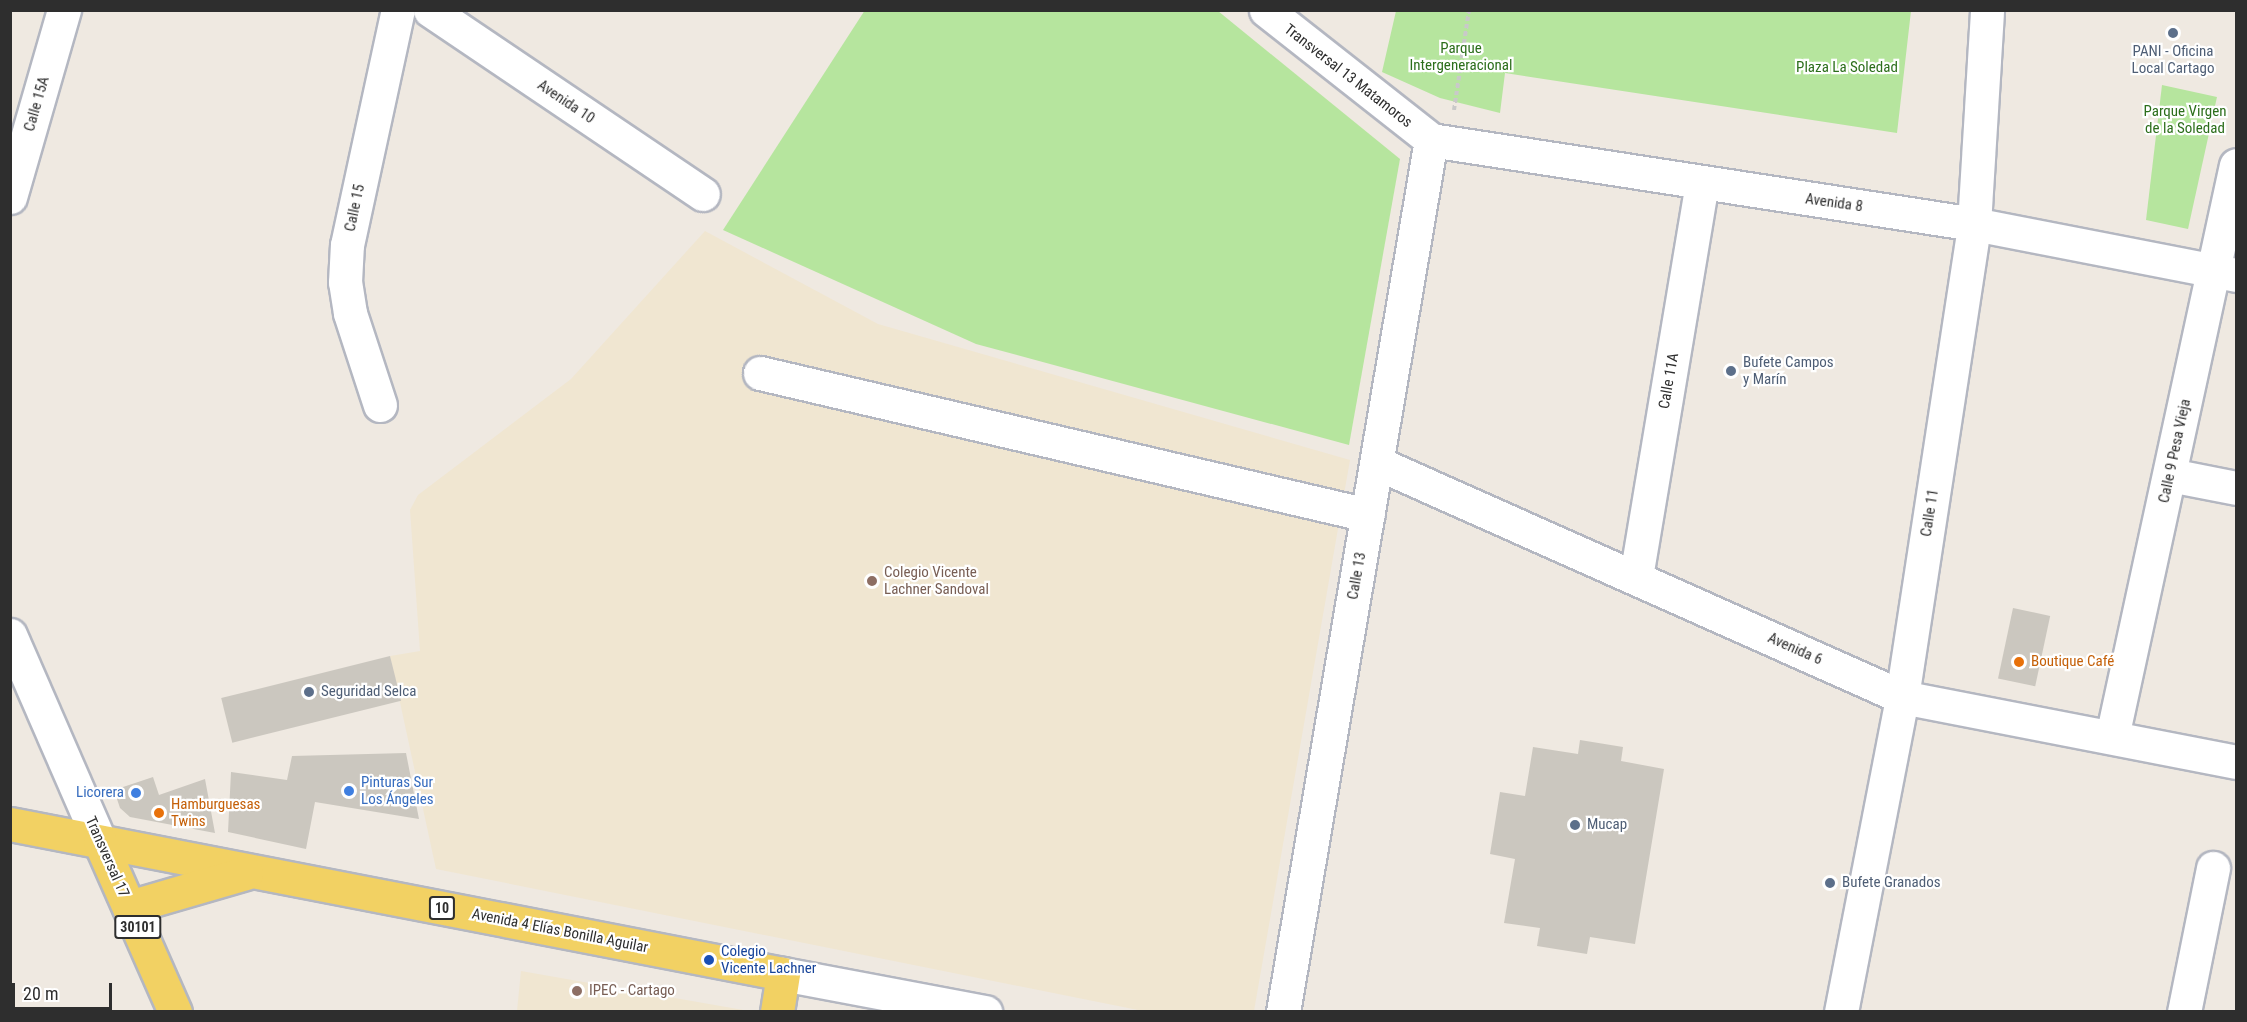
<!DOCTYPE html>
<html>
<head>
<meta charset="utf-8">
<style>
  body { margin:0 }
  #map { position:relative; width:2247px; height:1022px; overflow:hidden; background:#efe9e1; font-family:"Roboto Condensed",sans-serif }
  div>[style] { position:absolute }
  .education>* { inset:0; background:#f0e6d1 }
  .green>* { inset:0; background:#b6e59e }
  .building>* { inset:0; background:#cbc7bf; transform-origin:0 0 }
  .path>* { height:4px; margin-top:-2px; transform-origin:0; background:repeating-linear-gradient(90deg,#c9c9c9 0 4.5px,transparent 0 7.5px) }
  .roads { filter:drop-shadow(2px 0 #b4b7c1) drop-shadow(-2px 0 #b4b7c1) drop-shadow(0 2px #b4b7c1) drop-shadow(0 -2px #b4b7c1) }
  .minor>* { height:33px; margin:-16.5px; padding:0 16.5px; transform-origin:16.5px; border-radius:16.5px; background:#fff }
  .major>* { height:33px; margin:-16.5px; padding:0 16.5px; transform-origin:16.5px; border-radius:16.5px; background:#f2d163 }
  .dots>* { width:16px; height:16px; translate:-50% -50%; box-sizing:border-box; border:3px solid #fff; border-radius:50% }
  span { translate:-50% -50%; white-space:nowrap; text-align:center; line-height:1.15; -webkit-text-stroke:4.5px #fff; paint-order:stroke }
  .shield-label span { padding:2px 4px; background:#fff; border:2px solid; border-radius:4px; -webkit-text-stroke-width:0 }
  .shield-label { font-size:14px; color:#2e2e2e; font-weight:700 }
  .park-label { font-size:15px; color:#2c6e1b }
  .service-label { font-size:15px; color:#4e5e75 }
  .left { translate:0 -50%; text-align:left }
  .street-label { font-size:15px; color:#2e2e2e }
  .education-label { font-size:15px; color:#785e54 }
  .food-label { font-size:15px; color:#c56008 }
  .shop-label { font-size:15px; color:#366cbe }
  .right { translate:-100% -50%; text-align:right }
  .transit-label { font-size:15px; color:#164399 }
  .frame { position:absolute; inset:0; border:12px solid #2e2e2e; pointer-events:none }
  .scale { position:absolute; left:12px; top:983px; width:100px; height:27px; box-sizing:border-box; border:3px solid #2e2e2e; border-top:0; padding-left:8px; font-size:18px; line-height:21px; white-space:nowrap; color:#2e2e2e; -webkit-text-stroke:4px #fff; paint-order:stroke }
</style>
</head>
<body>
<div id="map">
  <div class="education">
    <i style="clip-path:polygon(705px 231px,878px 324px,1350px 460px,1254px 1011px,1143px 1011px,436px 869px,390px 656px,420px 651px,410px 510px,418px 495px,571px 379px)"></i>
    <i style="clip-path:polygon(521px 971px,749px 1011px,517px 1011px)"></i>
  </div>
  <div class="green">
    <i style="clip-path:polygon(865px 10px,1218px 11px,1400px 159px,1349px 445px,976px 344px,723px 230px)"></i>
    <i style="clip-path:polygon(1396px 11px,1911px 11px,1897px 133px,1505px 73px,1500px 113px,1440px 98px,1382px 72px)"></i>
    <i style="clip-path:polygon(2162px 85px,2217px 97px,2188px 229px,2146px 220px)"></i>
  </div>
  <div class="building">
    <i style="left:2013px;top:608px;width:38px;height:72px;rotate:12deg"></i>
    <i style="left:390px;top:656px;width:46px;height:174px;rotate:76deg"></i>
    <i style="clip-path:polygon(1580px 740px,1623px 747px,1621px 761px,1664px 769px,1635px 944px,1590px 937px,1587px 954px,1537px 946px,1540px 928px,1504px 923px,1515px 859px,1490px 854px,1500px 792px,1525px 796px,1533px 747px,1578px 754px)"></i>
    <i style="clip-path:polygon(406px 753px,419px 819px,315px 802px,306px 849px,228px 832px,231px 772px,287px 780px,292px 756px)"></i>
    <i style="clip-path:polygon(153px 777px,159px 795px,205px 779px,215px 833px,130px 817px,120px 808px,114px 790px)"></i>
  </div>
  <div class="path">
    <i style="left:1454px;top:110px;width:101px;rotate:-81.5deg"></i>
  </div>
  <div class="roads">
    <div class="minor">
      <i style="left:430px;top:10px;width:329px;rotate:34deg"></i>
      <i style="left:1266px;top:10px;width:210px;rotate:38.2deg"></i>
      <i style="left:1431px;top:140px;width:549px;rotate:8.79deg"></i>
      <i style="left:1974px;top:224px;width:267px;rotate:11deg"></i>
      <i style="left:10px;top:197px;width:195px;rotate:-73.9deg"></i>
      <i style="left:760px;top:373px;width:624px;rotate:13.15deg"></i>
      <i style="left:380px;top:405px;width:97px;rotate:-108.1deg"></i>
      <i style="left:350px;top:313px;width:31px;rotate:-99deg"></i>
      <i style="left:345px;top:282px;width:37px;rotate:-87deg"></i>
      <i style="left:347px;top:245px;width:240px;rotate:-77.8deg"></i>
      <i style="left:1377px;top:463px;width:575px;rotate:24.02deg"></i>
      <i style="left:1902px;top:697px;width:340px;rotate:11deg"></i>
      <i style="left:2170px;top:475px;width:67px;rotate:11.1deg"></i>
      <i style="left:1636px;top:577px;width:399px;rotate:-80.5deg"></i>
      <i style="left:10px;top:635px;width:226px;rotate:66.5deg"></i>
      <i style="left:2112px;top:737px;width:585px;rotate:-77.77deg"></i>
      <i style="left:783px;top:974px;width:206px;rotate:10.7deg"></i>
      <i style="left:1283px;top:1012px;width:884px;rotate:-80.37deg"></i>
      <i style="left:1841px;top:1012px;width:321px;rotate:-79deg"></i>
      <i style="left:1902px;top:697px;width:478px;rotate:-81.3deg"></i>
      <i style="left:1974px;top:224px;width:214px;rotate:-86.5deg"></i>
      <i style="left:2184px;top:1012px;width:147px;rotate:-78.6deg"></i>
    </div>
    <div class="major">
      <i style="left:10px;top:824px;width:787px;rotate:10.98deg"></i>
      <i style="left:783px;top:974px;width:38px;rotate:99deg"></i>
      <i style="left:100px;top:842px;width:186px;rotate:66.2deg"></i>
      <i style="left:129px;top:907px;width:122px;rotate:-16.2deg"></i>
    </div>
  </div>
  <div class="dots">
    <i style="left:2173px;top:33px;background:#5c6f8a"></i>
    <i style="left:1731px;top:371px;background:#5c6f8a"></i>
    <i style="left:872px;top:581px;background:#8d6e63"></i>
    <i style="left:2019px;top:662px;background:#e8710a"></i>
    <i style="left:309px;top:692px;background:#5c6f8a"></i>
    <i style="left:349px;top:791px;background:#3f7fe0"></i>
    <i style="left:136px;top:793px;background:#3f7fe0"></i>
    <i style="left:159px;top:813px;background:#e8710a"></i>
    <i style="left:1575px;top:825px;background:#5c6f8a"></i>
    <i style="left:1830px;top:883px;background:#5c6f8a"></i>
    <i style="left:709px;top:960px;background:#1a4fb4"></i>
    <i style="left:577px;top:991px;background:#8d6e63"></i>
  </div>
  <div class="shield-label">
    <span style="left:442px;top:908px">10</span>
    <span style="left:138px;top:927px">30101</span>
  </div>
  <div class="park-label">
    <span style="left:1461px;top:57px">Parque<br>Intergeneracional</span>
    <span style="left:1847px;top:68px">Plaza La Soledad</span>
    <span style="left:2185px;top:120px">Parque Virgen<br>de la Soledad</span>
  </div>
  <div class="service-label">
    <span style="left:2173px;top:60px">PANI - Oficina<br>Local Cartago</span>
    <span class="left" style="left:1743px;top:371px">Bufete Campos<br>y Marín</span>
    <span class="left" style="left:321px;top:692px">Seguridad Selca</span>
    <span class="left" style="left:1587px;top:825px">Mucap</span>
    <span class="left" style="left:1842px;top:883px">Bufete Granados</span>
  </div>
  <div class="street-label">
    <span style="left:1348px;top:76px;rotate:38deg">Transversal 13 Matamoros</span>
    <span style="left:566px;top:102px;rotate:34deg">Avenida 10</span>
    <span style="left:37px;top:104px;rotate:-74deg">Calle 15A</span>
    <span style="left:1834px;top:203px;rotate:8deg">Avenida 8</span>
    <span style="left:355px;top:208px;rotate:-78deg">Calle 15</span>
    <span style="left:1669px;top:381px;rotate:-80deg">Calle 11A</span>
    <span style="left:2175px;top:451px;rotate:-78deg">Calle 9 Pesa Vieja</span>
    <span style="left:1930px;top:513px;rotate:-81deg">Calle 11</span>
    <span style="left:1357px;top:576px;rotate:-80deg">Calle 13</span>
    <span style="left:1795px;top:649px;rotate:24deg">Avenida 6</span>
    <span style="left:107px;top:857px;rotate:66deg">Transversal 17</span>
    <span style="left:560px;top:931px;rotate:11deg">Avenida 4 Elías Bonilla Aguilar</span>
  </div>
  <div class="education-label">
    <span class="left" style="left:884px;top:581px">Colegio Vicente<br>Lachner Sandoval</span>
    <span class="left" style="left:589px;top:991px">IPEC - Cartago</span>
  </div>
  <div class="food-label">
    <span class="left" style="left:2031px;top:662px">Boutique Café</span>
    <span class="left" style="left:171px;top:813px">Hamburguesas<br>Twins</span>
  </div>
  <div class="shop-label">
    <span class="left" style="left:361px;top:791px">Pinturas Sur<br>Los Ángeles</span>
    <span class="right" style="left:124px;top:793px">Licorera</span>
  </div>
  <div class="transit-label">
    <span class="left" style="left:721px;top:960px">Colegio<br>Vicente Lachner</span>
  </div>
  <div class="frame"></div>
  <div class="scale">20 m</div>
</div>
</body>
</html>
